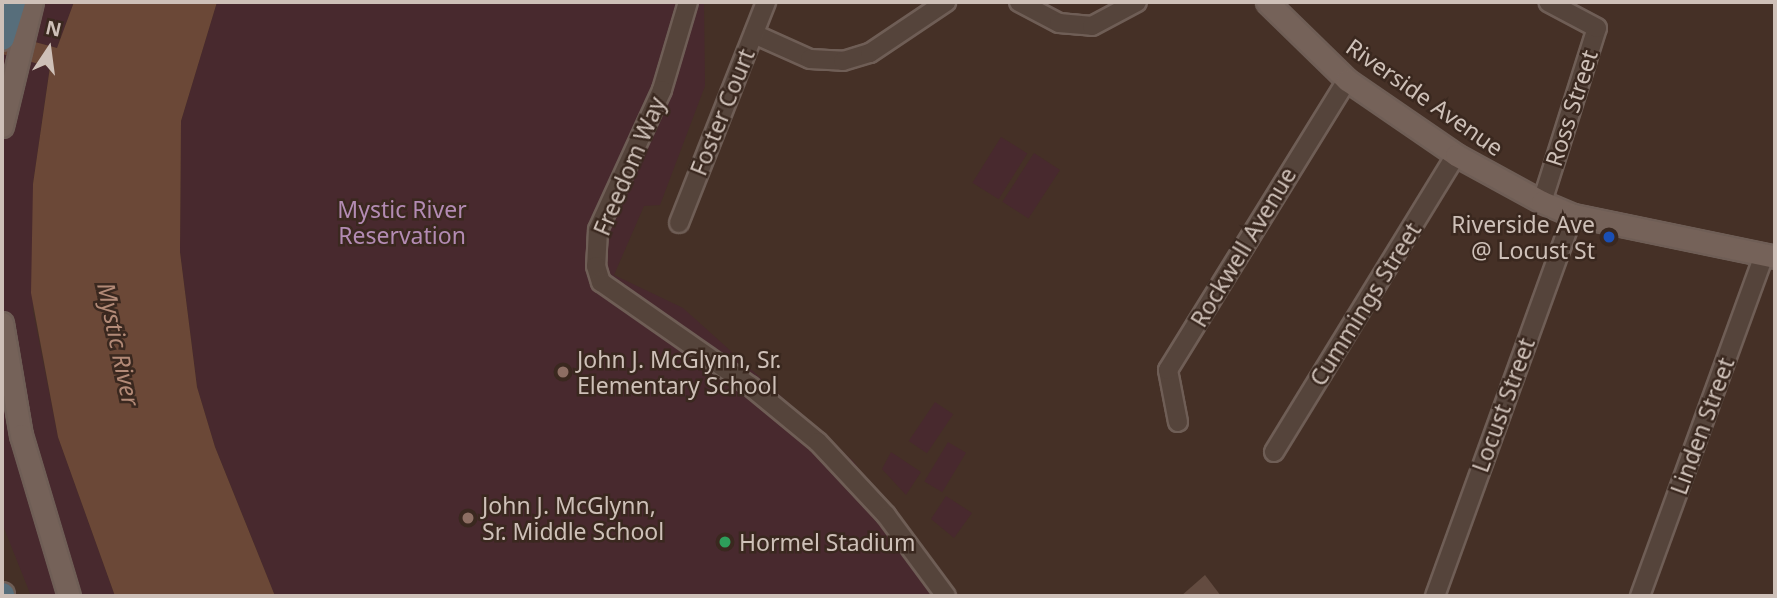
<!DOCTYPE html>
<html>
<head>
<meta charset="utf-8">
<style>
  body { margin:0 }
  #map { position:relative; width:1777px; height:598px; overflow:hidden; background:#453026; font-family:"Noto Sans",sans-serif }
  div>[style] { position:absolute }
  .green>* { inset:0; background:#48292e; transform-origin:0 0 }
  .water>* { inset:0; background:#6b4837 }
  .building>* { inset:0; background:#634b40 }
  .roads { filter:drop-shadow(2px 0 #6f5e56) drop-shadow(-2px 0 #6f5e56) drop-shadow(0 2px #6f5e56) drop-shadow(0 -2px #6f5e56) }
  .minor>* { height:18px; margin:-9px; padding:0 9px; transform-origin:9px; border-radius:9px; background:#55443b }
  .major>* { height:21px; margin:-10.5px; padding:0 10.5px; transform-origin:10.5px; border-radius:10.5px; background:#756259 }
  .highway>* { height:24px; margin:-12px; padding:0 12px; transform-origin:12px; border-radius:12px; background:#576e7b }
  .dots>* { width:19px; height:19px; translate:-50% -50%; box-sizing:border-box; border:4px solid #3a281f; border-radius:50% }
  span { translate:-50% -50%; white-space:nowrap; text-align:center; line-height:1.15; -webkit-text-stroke:5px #3a281f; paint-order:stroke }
  .street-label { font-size:23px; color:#cec0b8 }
  .park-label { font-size:23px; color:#b38bb3 }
  .poi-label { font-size:23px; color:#cec0b8 }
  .right { translate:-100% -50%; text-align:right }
  .left { translate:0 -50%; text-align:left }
  .water-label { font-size:24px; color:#b38a77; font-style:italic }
  .frame { position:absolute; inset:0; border:4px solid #cec0b8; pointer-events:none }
  .north { position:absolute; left:14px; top:14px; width:70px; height:70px; -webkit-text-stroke:5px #3a281f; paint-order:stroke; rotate:13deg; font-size:19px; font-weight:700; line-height:28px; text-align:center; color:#cec0b8 }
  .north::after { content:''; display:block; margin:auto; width:24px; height:32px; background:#cec0b8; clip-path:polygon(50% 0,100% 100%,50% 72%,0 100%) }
</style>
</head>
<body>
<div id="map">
  <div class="green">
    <i style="clip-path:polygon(2px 2px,74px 2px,57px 48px,2px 33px)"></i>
    <i style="clip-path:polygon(217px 2px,704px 2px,705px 86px,660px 205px,644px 206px,614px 275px,683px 308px,853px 461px,959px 596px,275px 596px,215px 447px,197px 387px,180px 252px,181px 121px)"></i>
    <i style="clip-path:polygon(2px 54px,50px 66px,33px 184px,33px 310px,58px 437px,115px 596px,31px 596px,2px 523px)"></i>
    <i style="left:1001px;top:137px;width:31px;height:54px;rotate:32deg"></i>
    <i style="left:1034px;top:153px;width:31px;height:58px;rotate:33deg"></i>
    <i style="left:935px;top:402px;width:22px;height:47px;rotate:34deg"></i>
    <i style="left:948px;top:442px;width:21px;height:46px;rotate:31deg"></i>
    <i style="clip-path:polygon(891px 452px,921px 472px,906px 495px,882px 469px)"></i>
    <i style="clip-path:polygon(946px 496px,972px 513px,954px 538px,931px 519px)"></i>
  </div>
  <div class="water">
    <i style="clip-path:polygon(74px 2px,217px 2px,181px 121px,180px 252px,197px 387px,215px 447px,275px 596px,115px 596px,58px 437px,31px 293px,33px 184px,50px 67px,2px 54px,2px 33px,57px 48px)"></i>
  </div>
  <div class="building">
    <i style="clip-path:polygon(1205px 575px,1221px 596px,1181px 596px)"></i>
  </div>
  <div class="roads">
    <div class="minor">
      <i style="left:688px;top:2px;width:92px;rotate:106.5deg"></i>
      <i style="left:662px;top:90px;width:154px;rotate:114.6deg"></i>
      <i style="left:598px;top:230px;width:36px;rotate:93deg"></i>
      <i style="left:596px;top:266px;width:17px;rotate:73deg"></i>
      <i style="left:601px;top:282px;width:182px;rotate:34.9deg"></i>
      <i style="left:750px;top:386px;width:88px;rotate:39.5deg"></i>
      <i style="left:818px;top:442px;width:100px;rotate:47deg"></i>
      <i style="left:886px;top:515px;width:101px;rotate:53.5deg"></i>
      <i style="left:1019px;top:2px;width:45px;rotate:27.7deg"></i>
      <i style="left:1059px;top:23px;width:33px;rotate:5deg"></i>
      <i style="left:1092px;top:26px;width:51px;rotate:-28.1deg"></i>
      <i style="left:754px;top:34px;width:61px;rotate:24.1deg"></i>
      <i style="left:810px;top:59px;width:33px;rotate:3deg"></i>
      <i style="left:843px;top:61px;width:28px;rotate:-17deg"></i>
      <i style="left:870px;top:53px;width:92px;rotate:-33.9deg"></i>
      <i style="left:1542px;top:202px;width:182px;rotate:-72.5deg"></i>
      <i style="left:1597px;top:28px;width:55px;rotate:-152deg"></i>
      <i style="left:679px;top:223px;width:238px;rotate:-68.5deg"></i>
      <i style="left:1178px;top:422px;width:53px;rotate:-100.9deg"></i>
      <i style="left:1168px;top:370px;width:341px;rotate:-58.3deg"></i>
      <i style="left:1274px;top:452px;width:348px;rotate:-58.5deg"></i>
      <i style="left:1435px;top:596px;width:405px;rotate:-70.1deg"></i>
      <i style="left:1640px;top:596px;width:363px;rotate:-70deg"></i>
    </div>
    <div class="major">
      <i style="left:1267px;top:2px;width:112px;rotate:44.3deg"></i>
      <i style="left:1347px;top:80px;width:132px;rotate:34.5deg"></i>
      <i style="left:1456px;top:155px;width:98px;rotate:28.7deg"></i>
      <i style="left:1542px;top:202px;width:34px;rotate:23deg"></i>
      <i style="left:1573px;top:215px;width:206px;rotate:11.7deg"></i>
      <i style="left:2px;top:126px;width:128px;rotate:-76.4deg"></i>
      <i style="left:2px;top:323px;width:114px;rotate:80.4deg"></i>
      <i style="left:21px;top:435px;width:168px;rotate:73.4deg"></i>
    </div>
    <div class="highway">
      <i style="left:2px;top:38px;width:38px;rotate:-73deg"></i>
      <i style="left:2px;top:595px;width:1px;rotate:90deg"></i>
    </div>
  </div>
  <div class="dots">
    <i style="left:1609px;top:237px;background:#1a4fb4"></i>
    <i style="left:563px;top:372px;background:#8d6e63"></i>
    <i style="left:468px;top:518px;background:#8d6e63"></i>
    <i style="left:725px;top:542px;background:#2e9e5b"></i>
  </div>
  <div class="street-label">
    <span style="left:1425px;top:97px;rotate:35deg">Riverside Avenue</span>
    <span style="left:1571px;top:108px;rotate:-72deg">Ross Street</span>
    <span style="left:722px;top:112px;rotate:-68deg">Foster Court</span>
    <span style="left:629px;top:166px;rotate:-67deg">Freedom Way</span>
    <span style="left:1243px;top:247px;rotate:-59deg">Rockwell Avenue</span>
    <span style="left:1365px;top:304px;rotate:-58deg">Cummings Street</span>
    <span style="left:1503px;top:405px;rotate:-70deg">Locust Street</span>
    <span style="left:1702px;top:426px;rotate:-70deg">Linden Street</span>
  </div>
  <div class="park-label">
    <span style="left:402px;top:222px">Mystic River<br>Reservation</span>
  </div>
  <div class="poi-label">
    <span class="right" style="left:1595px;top:237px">Riverside Ave<br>@ Locust St</span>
    <span class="left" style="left:577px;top:372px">John J. McGlynn, Sr.<br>Elementary School</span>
    <span class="left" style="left:482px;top:518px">John J. McGlynn,<br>Sr. Middle School</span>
    <span class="left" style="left:739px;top:542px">Hormel Stadium</span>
  </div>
  <div class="water-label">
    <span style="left:119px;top:344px;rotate:78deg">Mystic River</span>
  </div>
  <div class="frame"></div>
  <div class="north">N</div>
</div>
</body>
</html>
